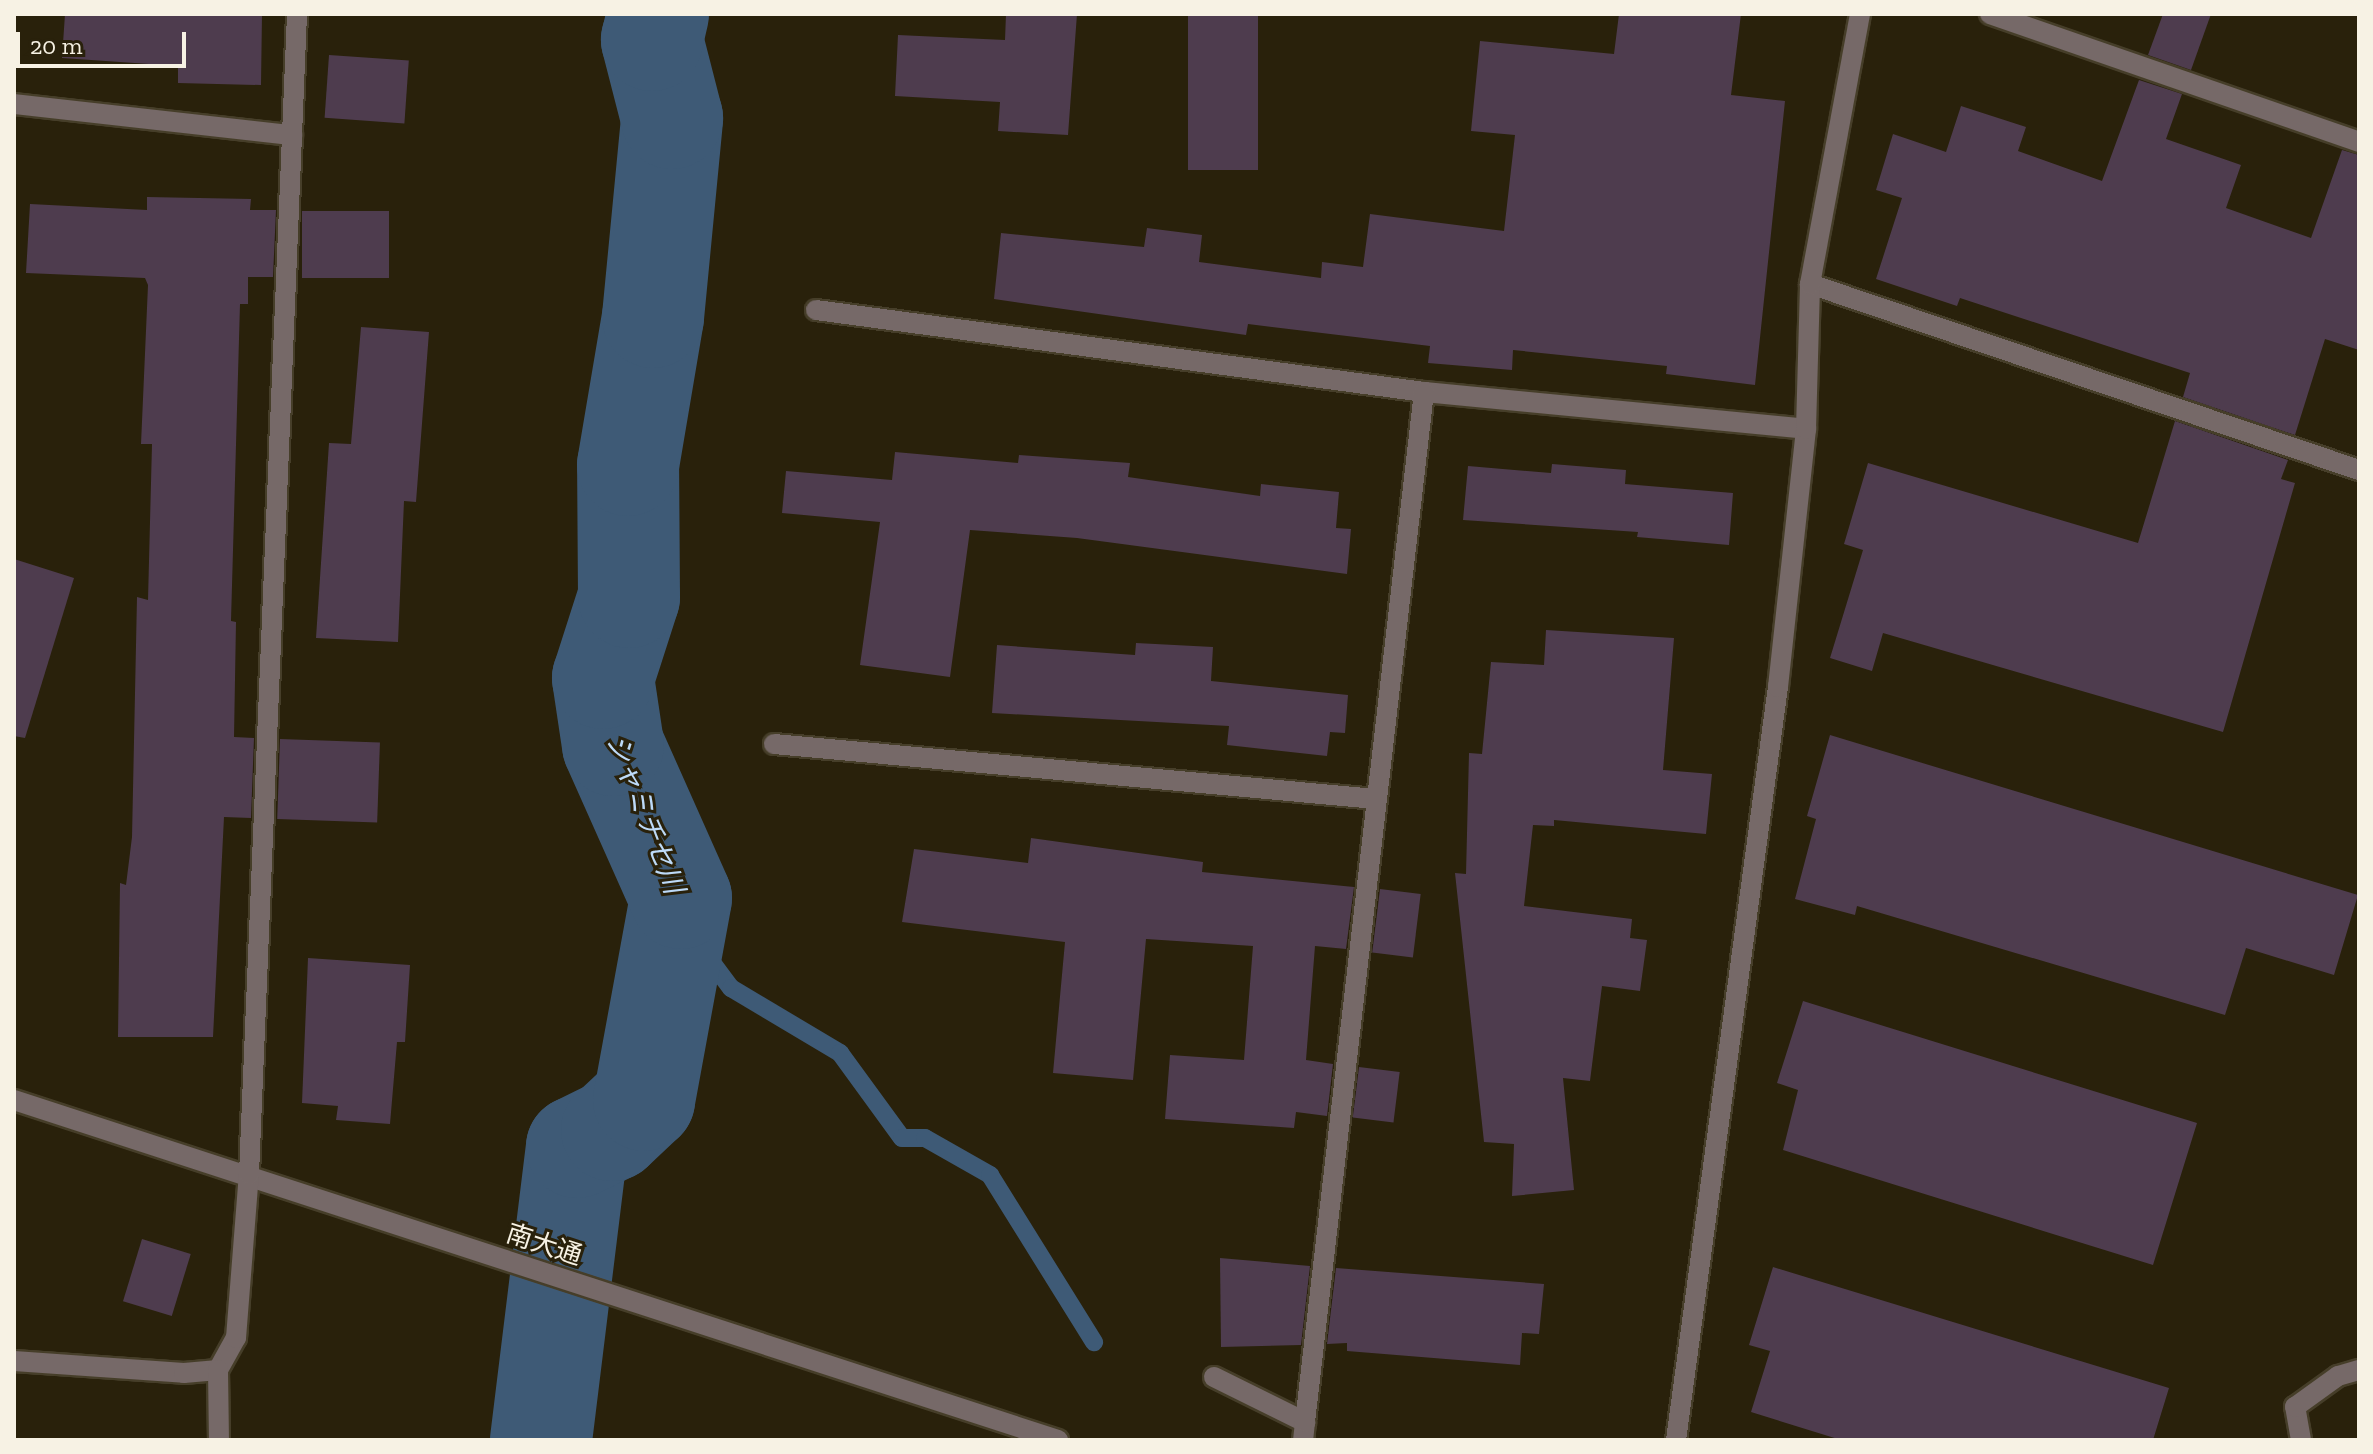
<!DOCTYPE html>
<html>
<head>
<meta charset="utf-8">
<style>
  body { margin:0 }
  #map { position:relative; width:2373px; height:1454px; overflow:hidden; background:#29210b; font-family:"Zilla Slab","Noto Sans JP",serif }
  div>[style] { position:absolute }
  .stream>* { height:18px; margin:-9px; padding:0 9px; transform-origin:9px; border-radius:9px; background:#3e5a76 }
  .river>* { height:102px; margin:-51px; padding:0 51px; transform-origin:51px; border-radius:51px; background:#3e5a76 }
  .building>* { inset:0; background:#4e3c4e; transform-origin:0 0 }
  .roads { filter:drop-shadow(2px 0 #463e29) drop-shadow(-2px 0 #463e29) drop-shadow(0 2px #463e29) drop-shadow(0 -2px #463e29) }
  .minor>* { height:20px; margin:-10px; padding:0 10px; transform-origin:10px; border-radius:10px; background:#766968 }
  span { translate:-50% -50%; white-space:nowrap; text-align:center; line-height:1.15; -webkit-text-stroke:6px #29210b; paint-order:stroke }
  .street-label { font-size:26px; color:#f7f2e4 }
  .water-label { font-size:28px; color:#bddaf8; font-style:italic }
  .frame { position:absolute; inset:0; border:16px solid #f7f2e4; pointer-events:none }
  .scale { position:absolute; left:16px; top:32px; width:170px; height:36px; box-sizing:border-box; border:4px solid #f7f2e4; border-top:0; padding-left:10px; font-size:24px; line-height:28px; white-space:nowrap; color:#f7f2e4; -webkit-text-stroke:6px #29210b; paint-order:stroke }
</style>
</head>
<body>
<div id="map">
  <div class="stream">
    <i style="left:678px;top:917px;width:89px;rotate:53.3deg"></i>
    <i style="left:731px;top:988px;width:127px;rotate:30.8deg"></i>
    <i style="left:840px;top:1053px;width:105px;rotate:53.9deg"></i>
    <i style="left:902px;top:1138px;width:23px"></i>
    <i style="left:925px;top:1138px;width:75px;rotate:29.6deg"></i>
    <i style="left:990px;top:1175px;width:197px;rotate:58.1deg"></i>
  </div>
  <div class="river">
    <i style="left:541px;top:1440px;width:295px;rotate:-83deg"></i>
    <i style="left:577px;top:1147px;width:39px;rotate:-26deg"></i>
    <i style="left:612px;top:1130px;width:44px;rotate:-43.2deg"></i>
    <i style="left:644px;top:1100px;width:205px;rotate:-79.6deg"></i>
    <i style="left:681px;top:898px;width:167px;rotate:-114deg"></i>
    <i style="left:613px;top:745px;width:68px;rotate:-98.5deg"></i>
    <i style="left:603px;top:678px;width:85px;rotate:-72.2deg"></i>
    <i style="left:629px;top:597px;width:132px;rotate:-90.4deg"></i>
    <i style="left:628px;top:465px;width:150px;rotate:-80.4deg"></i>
    <i style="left:653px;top:317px;width:200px;rotate:-84.5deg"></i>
    <i style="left:672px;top:118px;width:81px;rotate:-104.4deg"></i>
    <i style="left:652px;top:40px;width:27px;rotate:-77deg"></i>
  </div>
  <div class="building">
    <i style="clip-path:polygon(65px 14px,262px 14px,261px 85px,178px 83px,178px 66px,62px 58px)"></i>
    <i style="clip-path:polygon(1006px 14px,1077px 14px,1068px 135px,998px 131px,1000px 102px,895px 96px,898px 35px,1005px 40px)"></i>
    <i style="left:1188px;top:14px;width:70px;height:156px"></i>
    <i style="clip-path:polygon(1619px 14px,1741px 14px,1731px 95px,1785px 101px,1755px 385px,1666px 374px,1667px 366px,1513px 350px,1512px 370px,1428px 363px,1430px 346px,1248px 324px,1246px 335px,994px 299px,1001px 233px,1144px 247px,1147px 228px,1202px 235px,1199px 262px,1321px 278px,1322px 262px,1363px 267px,1370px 214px,1504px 231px,1515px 135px,1471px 131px,1480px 41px,1614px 54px)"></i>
    <i style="clip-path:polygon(2163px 14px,2211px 14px,2191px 70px,2148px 55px)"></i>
    <i style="left:329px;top:55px;width:80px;height:63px;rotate:4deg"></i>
    <i style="clip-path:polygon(2139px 80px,2182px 94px,2166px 139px,2241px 165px,2226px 208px,2311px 238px,2342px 150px,2359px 155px,2359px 350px,2325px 339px,2295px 435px,2183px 397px,2190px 373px,1960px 298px,1957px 306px,1876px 279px,1902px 198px,1876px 190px,1893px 134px,1946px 152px,1961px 106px,2026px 127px,2018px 151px,2102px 181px)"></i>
    <i style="clip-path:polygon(147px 197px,251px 199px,250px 210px,276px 210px,273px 277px,248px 277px,248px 304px,240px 304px,231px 621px,236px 622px,234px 737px,254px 738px,251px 818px,224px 817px,213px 1037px,118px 1037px,120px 883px,126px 885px,132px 837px,137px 597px,148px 600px,152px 444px,141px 444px,148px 285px,145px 278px,26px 273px,30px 204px,147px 210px)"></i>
    <i style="left:302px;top:211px;width:87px;height:67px"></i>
    <i style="clip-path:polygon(361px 327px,429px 332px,416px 502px,404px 501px,398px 642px,316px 638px,329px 443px,351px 444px)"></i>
    <i style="clip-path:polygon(2175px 421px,2288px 460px,2281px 479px,2295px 483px,2223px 732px,1883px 633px,1872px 671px,1830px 658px,1863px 550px,1844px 544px,1868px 463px,2138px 543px)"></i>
    <i style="clip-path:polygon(895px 452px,1018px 463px,1019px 455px,1130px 463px,1128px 477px,1260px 496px,1261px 484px,1339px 492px,1336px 528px,1351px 529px,1347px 574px,1077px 538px,970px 530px,950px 677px,860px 665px,880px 522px,782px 513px,786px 471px,892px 480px)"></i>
    <i style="clip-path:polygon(1552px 464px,1626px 470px,1625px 484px,1733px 493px,1729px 545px,1637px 537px,1638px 532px,1463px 520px,1468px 466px,1551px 473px)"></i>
    <i style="clip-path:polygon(14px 559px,74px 578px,25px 738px,14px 736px)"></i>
    <i style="clip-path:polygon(1546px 630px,1674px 638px,1663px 770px,1712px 774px,1706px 834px,1554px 820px,1554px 826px,1533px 825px,1524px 906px,1632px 919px,1630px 938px,1647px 940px,1640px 991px,1602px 986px,1590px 1081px,1563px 1078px,1574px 1190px,1512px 1196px,1514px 1144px,1484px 1142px,1455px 873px,1466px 874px,1469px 753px,1482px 754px,1491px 662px,1544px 665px)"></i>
    <i style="clip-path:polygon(1136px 643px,1213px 647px,1211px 681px,1348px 695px,1345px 733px,1330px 732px,1327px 756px,1227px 745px,1229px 726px,992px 713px,997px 645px,1135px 655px)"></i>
    <i style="clip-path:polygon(1830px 735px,2358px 895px,2334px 975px,2246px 948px,2225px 1015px,1857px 906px,1855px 915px,1795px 899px,1816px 819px,1807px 816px)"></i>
    <i style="left:280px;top:739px;width:100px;height:80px;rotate:2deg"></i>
    <i style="clip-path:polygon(1031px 838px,1203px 862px,1202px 872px,1354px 887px,1346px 949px,1315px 946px,1306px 1060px,1333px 1064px,1327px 1116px,1296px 1112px,1294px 1128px,1165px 1119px,1170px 1055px,1244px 1060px,1253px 946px,1146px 939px,1133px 1080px,1053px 1073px,1065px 942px,902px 922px,914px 849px,1028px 863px)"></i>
    <i style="left:1380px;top:889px;width:41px;height:64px;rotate:7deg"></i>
    <i style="clip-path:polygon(308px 958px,410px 965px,405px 1042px,397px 1042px,390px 1124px,336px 1120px,338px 1106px,302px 1103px)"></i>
    <i style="clip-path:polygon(1803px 1001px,2197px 1123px,2153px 1265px,1783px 1150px,1798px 1090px,1777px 1083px)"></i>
    <i style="left:1359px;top:1067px;width:41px;height:51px;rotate:7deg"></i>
    <i style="left:142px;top:1239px;width:51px;height:65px;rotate:17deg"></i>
    <i style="clip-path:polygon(1220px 1258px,1310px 1266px,1301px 1345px,1221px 1347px)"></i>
    <i style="clip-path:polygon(1773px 1267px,2169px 1388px,2153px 1440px,1841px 1440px,1751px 1412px,1770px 1351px,1749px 1345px)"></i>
    <i style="clip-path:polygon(1336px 1268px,1544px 1284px,1539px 1334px,1522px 1333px,1520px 1365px,1347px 1351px,1347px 1343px,1327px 1344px)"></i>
  </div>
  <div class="roads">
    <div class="minor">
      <i style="left:1990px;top:14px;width:391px;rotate:19.1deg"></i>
      <i style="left:14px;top:104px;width:280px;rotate:6.4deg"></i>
      <i style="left:1810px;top:284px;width:580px;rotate:18.72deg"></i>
      <i style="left:816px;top:310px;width:614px;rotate:7.68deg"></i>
      <i style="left:1424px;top:392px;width:384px;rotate:5.5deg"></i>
      <i style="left:774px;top:744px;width:605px;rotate:5.22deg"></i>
      <i style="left:14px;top:1100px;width:1098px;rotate:18.04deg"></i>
      <i style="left:14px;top:1361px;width:170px;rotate:4deg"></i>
      <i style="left:184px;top:1373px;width:34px;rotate:-5deg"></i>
      <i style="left:218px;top:1370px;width:37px;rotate:-61deg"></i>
      <i style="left:236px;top:1338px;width:165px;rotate:-85.5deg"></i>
      <i style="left:249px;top:1174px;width:1161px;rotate:-87.63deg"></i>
      <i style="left:218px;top:1370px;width:70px;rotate:89.2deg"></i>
      <i style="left:1214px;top:1377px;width:102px;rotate:26.3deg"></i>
      <i style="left:1305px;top:1422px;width:18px;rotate:96deg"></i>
      <i style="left:1305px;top:1422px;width:1037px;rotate:-83.41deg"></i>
      <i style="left:1676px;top:1440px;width:760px;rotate:-82.29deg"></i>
      <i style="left:1778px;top:687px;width:260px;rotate:-83.8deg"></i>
      <i style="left:1806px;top:429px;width:145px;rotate:-88.4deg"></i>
      <i style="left:1810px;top:284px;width:275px;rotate:-79.5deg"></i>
      <i style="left:2301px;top:1440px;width:34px;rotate:-100deg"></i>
      <i style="left:2295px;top:1407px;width:53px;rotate:-35.8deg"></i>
      <i style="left:2338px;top:1376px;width:22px;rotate:-16deg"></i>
    </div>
  </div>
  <div class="street-label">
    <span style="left:544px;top:1245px;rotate:18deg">南大通</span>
  </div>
  <div class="water-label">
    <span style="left:645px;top:814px;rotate:69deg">シャミチセ川</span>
  </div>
  <div class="frame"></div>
  <div class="scale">20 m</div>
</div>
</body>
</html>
